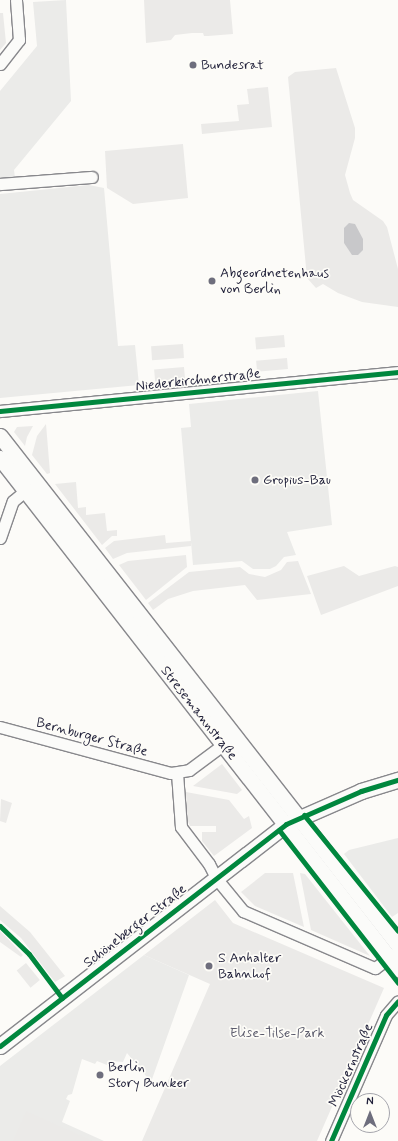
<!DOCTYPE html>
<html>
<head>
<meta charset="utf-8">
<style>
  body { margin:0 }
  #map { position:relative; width:398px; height:1141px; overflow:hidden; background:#fcfbf8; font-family:Mynerve,sans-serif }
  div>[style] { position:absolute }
  .built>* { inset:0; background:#ebebe9 }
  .green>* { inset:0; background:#ebeae8; transform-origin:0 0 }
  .water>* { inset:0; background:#c8c8ca }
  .roads { filter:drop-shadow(1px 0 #88888c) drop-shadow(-1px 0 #88888c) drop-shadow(0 1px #88888c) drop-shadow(0 -1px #88888c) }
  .street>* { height:11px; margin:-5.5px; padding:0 5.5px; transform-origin:5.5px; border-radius:5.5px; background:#fbfbf9 }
  .secondary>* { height:15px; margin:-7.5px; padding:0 7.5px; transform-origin:7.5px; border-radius:7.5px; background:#fbfbf9 }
  .cycleway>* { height:5px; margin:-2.5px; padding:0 2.5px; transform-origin:2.5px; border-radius:2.5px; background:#00873e }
  .dots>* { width:11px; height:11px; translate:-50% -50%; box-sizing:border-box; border:2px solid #fdfcf7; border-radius:50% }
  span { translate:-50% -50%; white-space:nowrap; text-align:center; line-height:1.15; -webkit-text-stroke:3.5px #fdfcf7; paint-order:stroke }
  .poi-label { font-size:14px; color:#22223b }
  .left { translate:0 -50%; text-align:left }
  .street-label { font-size:14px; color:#22223b }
  .park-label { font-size:14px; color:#5a5a6b }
  .north { position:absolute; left:350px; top:1093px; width:40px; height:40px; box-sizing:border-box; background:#fdfcf7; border:1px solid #a5a5ac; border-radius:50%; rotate:0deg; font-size:11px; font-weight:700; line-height:16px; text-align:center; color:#22223b }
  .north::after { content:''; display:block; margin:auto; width:14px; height:18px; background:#6e6e7d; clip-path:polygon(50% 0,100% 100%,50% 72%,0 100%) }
</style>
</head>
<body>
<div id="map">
  <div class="built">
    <i style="clip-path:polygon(66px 0,71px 101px,14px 170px,15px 178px,0 180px,0 91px,37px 46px,33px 2px)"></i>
    <i style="clip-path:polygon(89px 185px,104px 188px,118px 346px,135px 345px,139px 385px,0 398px,0 194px)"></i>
    <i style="clip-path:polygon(318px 391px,332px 525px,287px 532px,296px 555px,284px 557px,276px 566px,270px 569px,253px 569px,242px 561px,193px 565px,181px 428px,191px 427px,189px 404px)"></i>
    <i style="clip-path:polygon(398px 838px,398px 913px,392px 917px,344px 854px,349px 850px)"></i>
    <i style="clip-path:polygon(144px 955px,189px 975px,151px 1082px,127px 1053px,123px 1062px,108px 1061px,107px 1065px,97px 1061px,95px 1064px,82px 1059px,72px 1094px,68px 1095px,66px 1099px,70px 1101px,62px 1122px,104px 1141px,0 1141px,0 1066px)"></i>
  </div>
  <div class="green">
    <i style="clip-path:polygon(144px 0,230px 0,233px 34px,208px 36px,204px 36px,203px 33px,192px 33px,175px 35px,171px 40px,146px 43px)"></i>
    <i style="clip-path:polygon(0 13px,3px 13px,6px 43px,0 50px)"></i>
    <i style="clip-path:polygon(336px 68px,355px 128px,355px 138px,345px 175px,350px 193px,353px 200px,383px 221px,387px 227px,398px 269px,398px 307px,362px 302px,338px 293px,323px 284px,316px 288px,307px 278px,288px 77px,295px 72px)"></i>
    <i style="clip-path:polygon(268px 87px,272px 127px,202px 134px,201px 124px,239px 121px,237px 105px,249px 104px,247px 89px)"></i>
    <i style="clip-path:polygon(183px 144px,188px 198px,133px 204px,107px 188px,105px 151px)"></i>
    <i style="left:284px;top:335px;width:12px;height:29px;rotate:85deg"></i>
    <i style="left:183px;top:344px;width:14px;height:32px;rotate:86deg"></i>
    <i style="left:287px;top:358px;width:11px;height:31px;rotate:85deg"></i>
    <i style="left:184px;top:367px;width:12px;height:30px;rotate:85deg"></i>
    <i style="clip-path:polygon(46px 424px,50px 473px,47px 474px,32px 455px,37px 436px)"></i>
    <i style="clip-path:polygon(33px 426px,27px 437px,25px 446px,14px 432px,17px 427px)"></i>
    <i style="clip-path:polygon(76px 482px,78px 508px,86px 507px,86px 515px,105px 513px,107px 531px,117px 530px,117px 536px,112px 536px,102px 545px,55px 484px)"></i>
    <i style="clip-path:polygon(165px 535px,166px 543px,191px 541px,191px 546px,127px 553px,113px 559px,105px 548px,114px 541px)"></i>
    <i style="clip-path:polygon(186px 555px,187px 567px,146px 600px,119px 565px,128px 561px)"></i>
    <i style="clip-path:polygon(298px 561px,311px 594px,257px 600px,245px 585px,193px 591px,168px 599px,153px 610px,148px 603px,189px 572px,240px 567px,249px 574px,265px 577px,281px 570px,287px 562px)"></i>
    <i style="clip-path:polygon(344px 566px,359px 576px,395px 566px,398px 567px,398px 586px,321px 615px,307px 576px)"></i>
    <i style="clip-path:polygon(222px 764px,242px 790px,237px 794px,193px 786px)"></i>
    <i style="clip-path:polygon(186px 792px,229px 800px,244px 819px,249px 816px,252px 828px,214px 856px,202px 841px,202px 832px,216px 832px,216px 826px,190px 826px,187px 819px)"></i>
    <i style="clip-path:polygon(1px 799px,12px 803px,6px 823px,0 821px)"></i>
    <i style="clip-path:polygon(265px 873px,293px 873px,304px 927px,255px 906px,241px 892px)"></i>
    <i style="clip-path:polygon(300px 873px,305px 874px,370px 956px,311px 930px)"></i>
    <i style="clip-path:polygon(215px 900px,233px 923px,384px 988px,317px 1141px,142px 1141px,210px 984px,144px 955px)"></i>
    <i style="clip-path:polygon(0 906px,30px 932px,65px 976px,55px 982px,21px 938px,0 920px)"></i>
    <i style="clip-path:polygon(0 931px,11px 942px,23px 955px,21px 957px,0 942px)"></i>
    <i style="left:26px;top:963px;width:22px;height:12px;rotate:51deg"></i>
    <i style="clip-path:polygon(26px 1111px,93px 1141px,13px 1141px)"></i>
  </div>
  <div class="water">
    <i style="clip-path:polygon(349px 223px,355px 224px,363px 239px,363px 250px,358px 255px,352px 255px,344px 243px,344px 228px)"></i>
  </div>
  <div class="roads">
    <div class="street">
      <i style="left:0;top:64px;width:31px;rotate:-52deg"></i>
      <i style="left:19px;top:40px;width:40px;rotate:-94.3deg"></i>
      <i style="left:0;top:184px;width:92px;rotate:-4.4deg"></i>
      <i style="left:0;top:411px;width:400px;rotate:-5.6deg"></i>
      <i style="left:0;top:538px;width:39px;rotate:-71deg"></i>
      <i style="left:13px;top:501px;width:23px;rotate:-40deg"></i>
      <i style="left:0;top:727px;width:177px;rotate:15.1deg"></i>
      <i style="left:171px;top:773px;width:18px;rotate:-9deg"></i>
      <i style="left:189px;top:770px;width:49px;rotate:-36.6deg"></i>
      <i style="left:177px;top:773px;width:54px;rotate:85.8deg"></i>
      <i style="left:181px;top:827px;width:46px;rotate:52.9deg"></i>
      <i style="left:209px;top:864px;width:16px;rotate:63deg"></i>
      <i style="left:216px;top:878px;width:43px;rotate:50.7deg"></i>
      <i style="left:243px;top:911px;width:144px;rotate:23.4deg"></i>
      <i style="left:375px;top:968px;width:29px;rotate:-36deg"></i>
      <i style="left:331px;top:1141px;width:137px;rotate:-66.4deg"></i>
      <i style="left:386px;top:1015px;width:18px;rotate:-49deg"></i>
    </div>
    <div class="secondary">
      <i style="left:0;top:436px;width:646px;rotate:51.98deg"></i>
      <i style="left:0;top:458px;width:648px;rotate:52.09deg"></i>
      <i style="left:0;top:1046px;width:362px;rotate:-37.8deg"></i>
      <i style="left:286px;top:824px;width:82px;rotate:-23.7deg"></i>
      <i style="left:361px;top:791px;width:39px;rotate:-17deg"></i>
    </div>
  </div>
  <div class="cycleway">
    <i style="left:0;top:411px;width:400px;rotate:-5.6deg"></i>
    <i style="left:304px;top:815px;width:149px;rotate:51deg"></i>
    <i style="left:279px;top:830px;width:194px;rotate:52.1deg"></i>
    <i style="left:0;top:926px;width:40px;rotate:44deg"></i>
    <i style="left:29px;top:954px;width:55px;rotate:53.1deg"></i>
    <i style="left:0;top:1046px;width:362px;rotate:-37.8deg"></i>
    <i style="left:286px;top:824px;width:82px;rotate:-23.7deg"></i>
    <i style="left:361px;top:791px;width:39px;rotate:-17deg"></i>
    <i style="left:331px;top:1141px;width:137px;rotate:-66.4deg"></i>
    <i style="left:386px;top:1015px;width:18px;rotate:-49deg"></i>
  </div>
  <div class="dots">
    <i style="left:193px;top:65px;background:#6e6e7d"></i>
    <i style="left:212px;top:281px;background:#6e6e7d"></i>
    <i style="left:255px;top:480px;background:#6e6e7d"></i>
    <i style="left:209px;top:966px;background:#6e6e7d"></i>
    <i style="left:100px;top:1075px;background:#6e6e7d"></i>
  </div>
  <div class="poi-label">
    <span class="left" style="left:201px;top:65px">Bundesrat</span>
    <span class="left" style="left:220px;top:281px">Abgeordnetenhaus<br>von Berlin</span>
    <span class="left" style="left:263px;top:480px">Gropius-Bau</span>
    <span class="left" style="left:218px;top:966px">S Anhalter<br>Bahnhof</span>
    <span class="left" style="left:108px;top:1075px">Berlin<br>Story Bunker</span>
  </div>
  <div class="street-label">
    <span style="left:198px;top:380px;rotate:-6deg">Niederkirchnerstraße</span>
    <span style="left:199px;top:713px;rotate:52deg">Stresemannstraße</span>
    <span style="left:92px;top:737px;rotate:15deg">Bernburger Straße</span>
    <span style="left:135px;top:926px;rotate:-38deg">Schöneberger Straße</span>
    <span style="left:351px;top:1065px;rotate:-66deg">Möckernstraße</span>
  </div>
  <div class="park-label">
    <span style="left:277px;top:1033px">Elise-Tilse-Park</span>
  </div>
  <div class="north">N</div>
</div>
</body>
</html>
